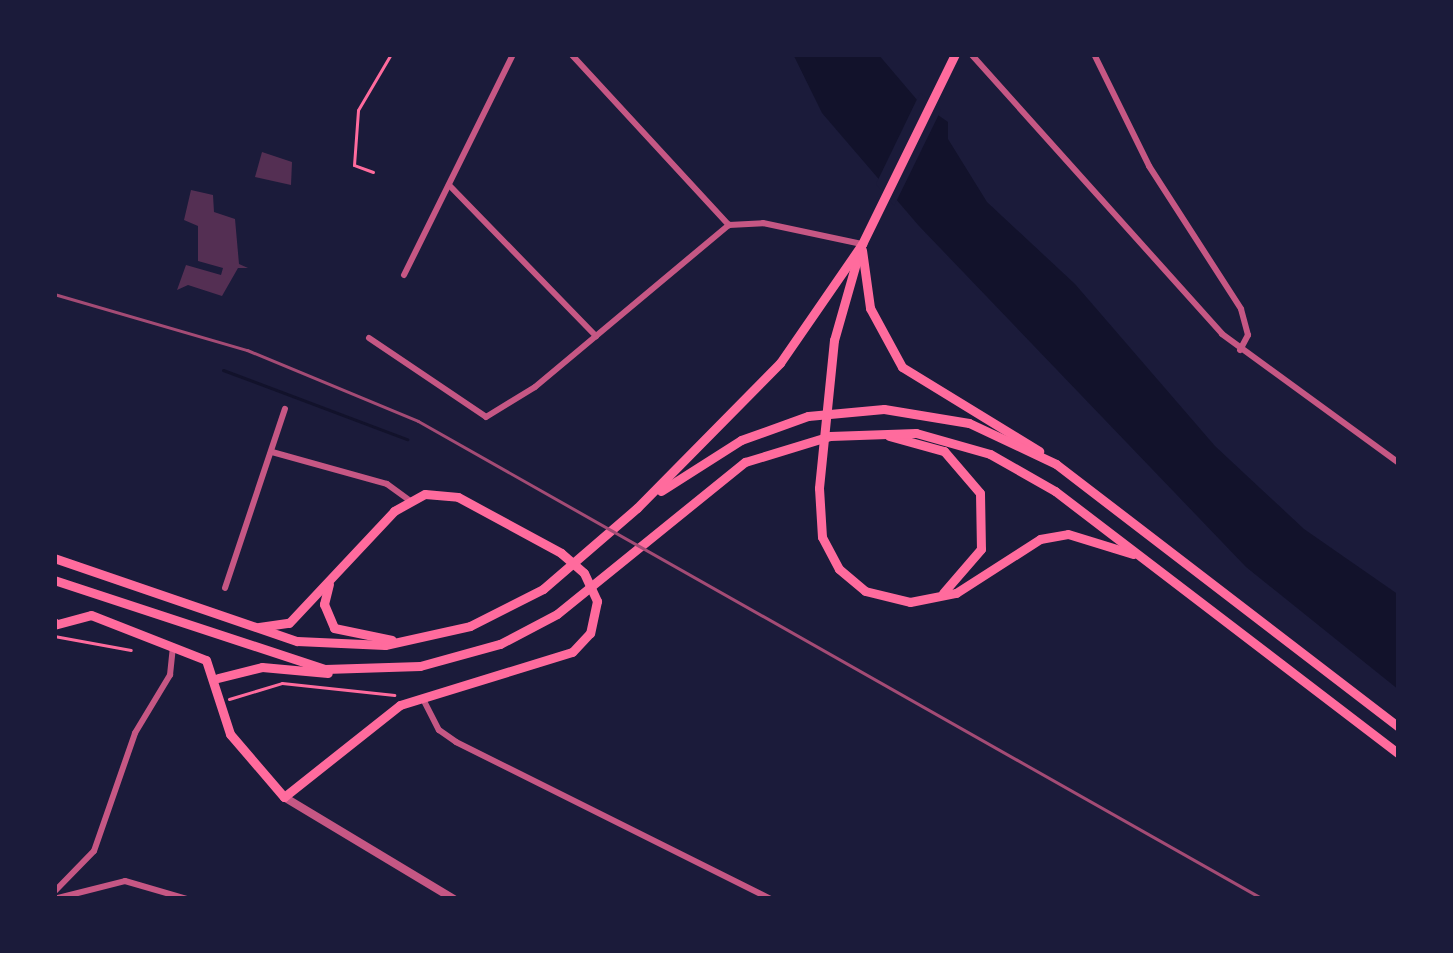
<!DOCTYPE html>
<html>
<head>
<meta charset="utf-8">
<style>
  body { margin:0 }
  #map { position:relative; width:1453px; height:953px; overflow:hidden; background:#1b1b3a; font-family:"Varela Round",sans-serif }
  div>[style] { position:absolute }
  .water>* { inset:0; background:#12122b }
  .pier>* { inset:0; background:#1b1b3a }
  .stream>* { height:3px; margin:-1.5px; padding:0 1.5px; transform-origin:1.5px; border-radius:1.5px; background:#12122b }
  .building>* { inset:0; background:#542f53 }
  .path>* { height:3px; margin:-1.5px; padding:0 1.5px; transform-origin:1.5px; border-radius:1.5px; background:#ff6b9d }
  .minor>* { height:6px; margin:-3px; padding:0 3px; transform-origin:3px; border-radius:3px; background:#c65784 }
  .tertiary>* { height:8px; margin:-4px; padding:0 4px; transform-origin:4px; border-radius:4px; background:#c65784 }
  .secondary>* { height:9px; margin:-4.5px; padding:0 4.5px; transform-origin:4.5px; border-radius:4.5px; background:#ff6b9d }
  .primary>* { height:9px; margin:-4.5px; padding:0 4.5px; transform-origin:4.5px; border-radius:4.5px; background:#ff6b9d }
  .rail>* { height:3px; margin:-1.5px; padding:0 1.5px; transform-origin:1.5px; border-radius:1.5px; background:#a44b75 }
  span { translate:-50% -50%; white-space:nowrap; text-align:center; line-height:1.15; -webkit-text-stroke:9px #1b1b3a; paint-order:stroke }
  .frame { position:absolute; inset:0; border:57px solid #1b1b3a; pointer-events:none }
</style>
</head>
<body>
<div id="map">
  <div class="water">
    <i style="clip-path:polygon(793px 54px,878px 54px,918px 101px,948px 122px,948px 139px,987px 202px,1075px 284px,1215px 446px,1304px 529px,1399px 595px,1399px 690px,1246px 567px,919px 226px,822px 113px)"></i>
  </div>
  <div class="pier">
    <i style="clip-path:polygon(920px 93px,941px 110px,894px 206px,876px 184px)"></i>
  </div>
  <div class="stream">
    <i style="left:223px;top:370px;width:197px;rotate:20.6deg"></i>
  </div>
  <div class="building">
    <i style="clip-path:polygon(262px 152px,292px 162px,291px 185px,255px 177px)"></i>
    <i style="clip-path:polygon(191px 190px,213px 195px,214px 212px,235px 219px,239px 264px,248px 268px,238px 268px,222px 296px,188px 285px,177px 290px,186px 265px,221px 275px,223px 268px,198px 261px,198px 226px,184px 220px)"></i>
  </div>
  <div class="path">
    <i style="left:373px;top:172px;width:20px;rotate:-160deg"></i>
    <i style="left:354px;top:165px;width:55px;rotate:-85.8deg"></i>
    <i style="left:358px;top:110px;width:65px;rotate:-59.5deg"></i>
    <i style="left:54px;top:636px;width:78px;rotate:10.3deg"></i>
    <i style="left:229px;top:699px;width:55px;rotate:-16.8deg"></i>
    <i style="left:282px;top:683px;width:113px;rotate:6.1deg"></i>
  </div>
  <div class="minor">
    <i style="left:571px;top:54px;width:233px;rotate:47.3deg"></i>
    <i style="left:971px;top:54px;width:376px;rotate:48.1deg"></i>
    <i style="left:1222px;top:334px;width:219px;rotate:36.1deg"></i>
    <i style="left:1094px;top:54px;width:125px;rotate:63.8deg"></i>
    <i style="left:1149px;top:166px;width:170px;rotate:57.2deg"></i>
    <i style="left:1241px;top:309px;width:27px;rotate:75deg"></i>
    <i style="left:1248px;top:335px;width:17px;rotate:118deg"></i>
    <i style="left:449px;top:185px;width:211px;rotate:45.8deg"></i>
    <i style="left:404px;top:275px;width:246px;rotate:-63.7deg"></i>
    <i style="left:369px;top:338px;width:141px;rotate:34deg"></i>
    <i style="left:486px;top:417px;width:57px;rotate:-31.5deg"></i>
    <i style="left:535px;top:387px;width:253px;rotate:-39.9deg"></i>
    <i style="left:729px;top:225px;width:34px;rotate:-3deg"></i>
    <i style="left:763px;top:223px;width:101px;rotate:12deg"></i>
    <i style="left:272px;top:452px;width:119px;rotate:15.5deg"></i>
    <i style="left:387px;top:484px;width:27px;rotate:36deg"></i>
    <i style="left:225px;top:588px;width:189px;rotate:-71.5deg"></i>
    <i style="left:423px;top:699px;width:35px;rotate:63deg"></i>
    <i style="left:439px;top:730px;width:21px;rotate:35deg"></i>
    <i style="left:456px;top:742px;width:352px;rotate:26.5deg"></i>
    <i style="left:54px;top:892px;width:57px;rotate:-45.7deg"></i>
    <i style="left:94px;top:851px;width:125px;rotate:-70.8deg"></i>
    <i style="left:135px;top:733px;width:68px;rotate:-58.9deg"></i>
    <i style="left:170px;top:675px;width:27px;rotate:-84deg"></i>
    <i style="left:54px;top:899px;width:73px;rotate:-14.2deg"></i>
    <i style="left:125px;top:881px;width:65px;rotate:16.2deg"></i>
  </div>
  <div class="tertiary">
    <i style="left:284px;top:797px;width:198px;rotate:31deg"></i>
  </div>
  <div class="secondary">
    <i style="left:862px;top:244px;width:212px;rotate:-63.9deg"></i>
    <i style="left:54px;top:625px;width:38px;rotate:-15deg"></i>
    <i style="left:91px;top:615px;width:123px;rotate:21.4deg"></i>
    <i style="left:206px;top:660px;width:78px;rotate:72deg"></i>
    <i style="left:230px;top:734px;width:83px;rotate:49.4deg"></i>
  </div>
  <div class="primary">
    <i style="left:860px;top:249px;width:95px;rotate:105.9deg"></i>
    <i style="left:834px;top:340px;width:149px;rotate:95.8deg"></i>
    <i style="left:819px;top:488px;width:49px;rotate:86.5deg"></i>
    <i style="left:822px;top:537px;width:36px;rotate:62deg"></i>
    <i style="left:839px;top:569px;width:34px;rotate:40deg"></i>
    <i style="left:865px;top:591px;width:46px;rotate:13.7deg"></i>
    <i style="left:910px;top:602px;width:47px;rotate:-11.1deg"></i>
    <i style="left:956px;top:593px;width:100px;rotate:-32.7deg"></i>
    <i style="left:1040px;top:539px;width:28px;rotate:-10deg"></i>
    <i style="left:1068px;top:534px;width:68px;rotate:17.1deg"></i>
    <i style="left:862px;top:250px;width:59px;rotate:82.1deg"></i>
    <i style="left:870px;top:308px;width:67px;rotate:61.5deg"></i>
    <i style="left:902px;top:367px;width:161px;rotate:31.5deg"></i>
    <i style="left:889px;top:436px;width:57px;rotate:15.3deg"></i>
    <i style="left:944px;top:451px;width:55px;rotate:49.4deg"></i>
    <i style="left:980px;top:493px;width:56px;rotate:89deg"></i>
    <i style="left:981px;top:549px;width:58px;rotate:130.8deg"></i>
    <i style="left:661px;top:491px;width:95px;rotate:-32.5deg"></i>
    <i style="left:741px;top:440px;width:71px;rotate:-19.7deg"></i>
    <i style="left:808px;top:416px;width:76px;rotate:-5.3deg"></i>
    <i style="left:884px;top:409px;width:86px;rotate:9.4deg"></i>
    <i style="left:969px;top:423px;width:96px;rotate:25.2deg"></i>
    <i style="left:1056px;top:464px;width:432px;rotate:37.5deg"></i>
    <i style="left:54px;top:558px;width:257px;rotate:18.9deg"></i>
    <i style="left:297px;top:641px;width:88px;rotate:2.6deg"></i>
    <i style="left:385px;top:645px;width:87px;rotate:-12.6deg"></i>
    <i style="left:470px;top:626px;width:82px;rotate:-26.9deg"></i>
    <i style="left:543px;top:589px;width:124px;rotate:-40.8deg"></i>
    <i style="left:637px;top:508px;width:204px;rotate:-45.4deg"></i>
    <i style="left:780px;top:363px;width:145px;rotate:-55.4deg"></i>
    <i style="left:54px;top:580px;width:285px;rotate:18.2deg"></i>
    <i style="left:325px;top:669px;width:95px;rotate:-1.8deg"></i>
    <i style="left:420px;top:666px;width:83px;rotate:-15.4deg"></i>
    <i style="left:500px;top:644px;width:64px;rotate:-27.8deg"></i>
    <i style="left:557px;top:614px;width:242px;rotate:-39deg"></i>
    <i style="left:745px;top:462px;width:89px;rotate:-17deg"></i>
    <i style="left:830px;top:436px;width:86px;rotate:-2deg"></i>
    <i style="left:916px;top:433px;width:77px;rotate:15.8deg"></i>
    <i style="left:990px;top:454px;width:75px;rotate:29.6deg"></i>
    <i style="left:1055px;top:491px;width:433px;rotate:37.4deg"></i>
    <i style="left:329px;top:584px;width:21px;rotate:104deg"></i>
    <i style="left:324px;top:604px;width:26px;rotate:67deg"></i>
    <i style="left:334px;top:628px;width:59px;rotate:11.7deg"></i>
    <i style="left:54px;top:622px;width:1px;rotate:45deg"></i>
    <i style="left:259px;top:627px;width:30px;rotate:-8deg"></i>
    <i style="left:289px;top:623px;width:154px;rotate:-46.8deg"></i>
    <i style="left:394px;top:511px;width:35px;rotate:-29deg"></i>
    <i style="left:425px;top:494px;width:33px;rotate:5deg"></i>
    <i style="left:458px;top:497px;width:117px;rotate:28.5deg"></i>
    <i style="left:561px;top:553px;width:30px;rotate:41deg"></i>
    <i style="left:584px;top:573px;width:31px;rotate:65deg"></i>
    <i style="left:597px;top:601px;width:33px;rotate:102deg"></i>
    <i style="left:590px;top:633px;width:26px;rotate:133deg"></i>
    <i style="left:572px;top:652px;width:180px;rotate:162.9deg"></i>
    <i style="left:400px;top:705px;width:148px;rotate:141.6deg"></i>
    <i style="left:218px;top:678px;width:45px;rotate:-14deg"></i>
    <i style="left:262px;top:667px;width:66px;rotate:5.2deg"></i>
  </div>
  <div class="rail">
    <i style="left:54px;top:294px;width:201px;rotate:16.2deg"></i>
    <i style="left:247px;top:350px;width:185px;rotate:22.5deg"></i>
    <i style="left:418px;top:421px;width:971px;rotate:29.5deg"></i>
  </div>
  <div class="frame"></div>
</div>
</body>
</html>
